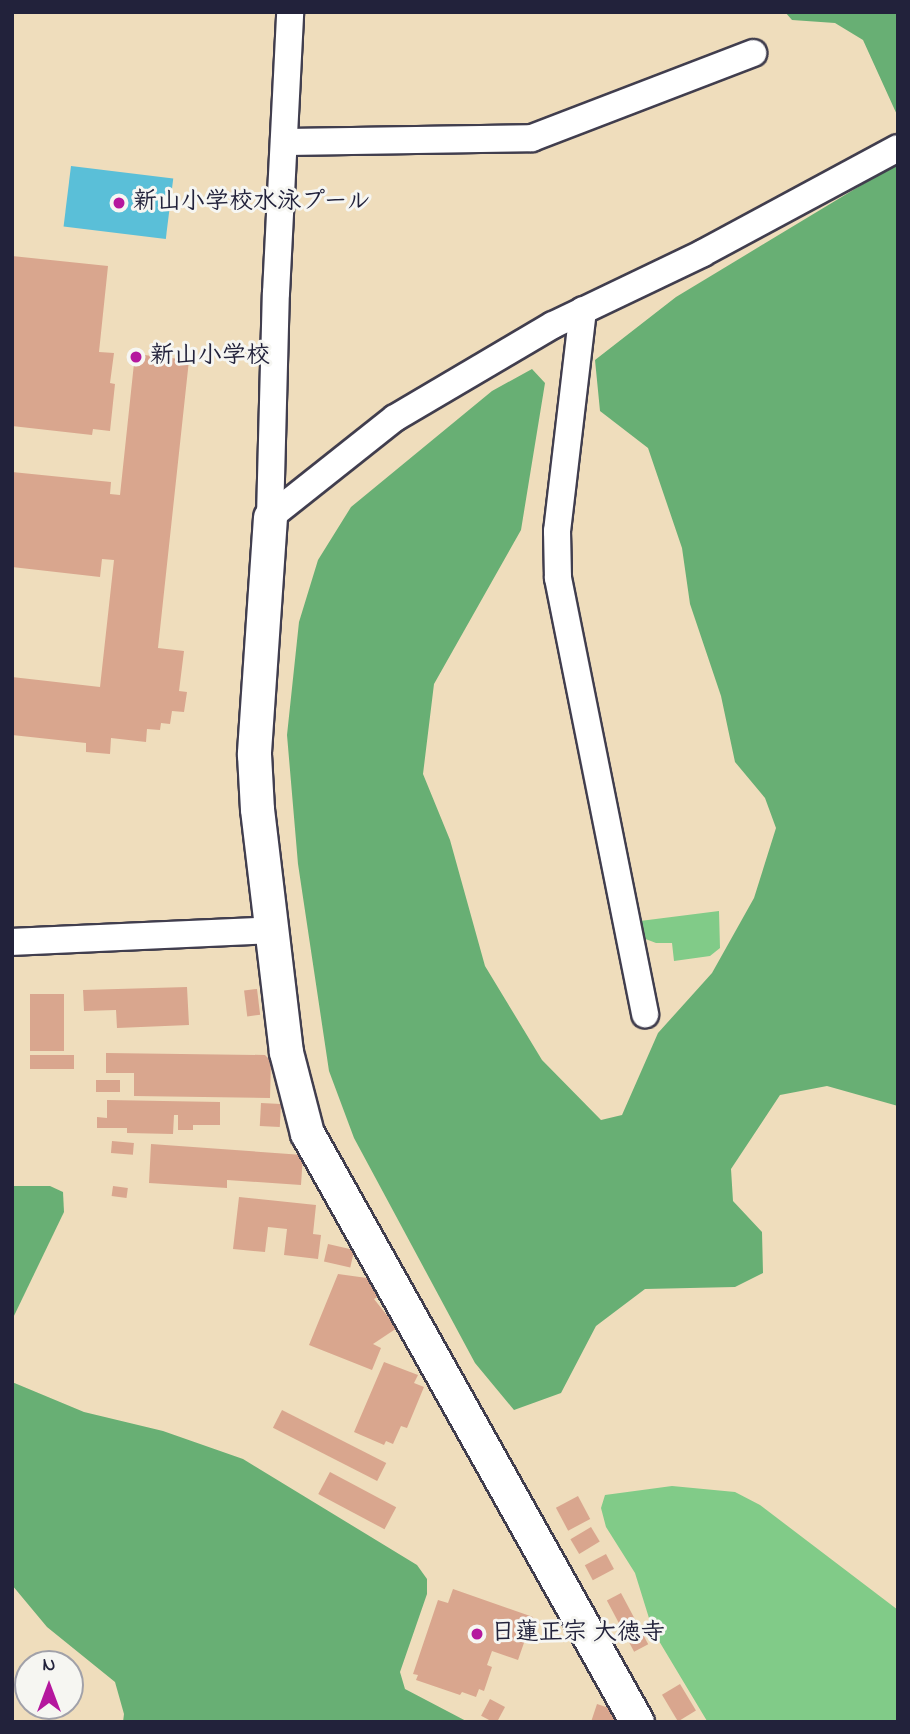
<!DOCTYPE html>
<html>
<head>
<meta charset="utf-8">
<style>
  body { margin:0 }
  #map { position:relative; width:910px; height:1734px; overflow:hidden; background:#efddbc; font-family:"Indie Flower","Klee One",sans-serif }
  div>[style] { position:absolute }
  .green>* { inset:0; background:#81cb88 }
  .forest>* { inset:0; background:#68af74 }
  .water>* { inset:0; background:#5abfd8; transform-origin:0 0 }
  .building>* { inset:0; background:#d9a68e; transform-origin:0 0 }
  .roads { filter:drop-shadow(2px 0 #413e4e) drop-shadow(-2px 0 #413e4e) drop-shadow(0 2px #413e4e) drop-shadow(0 -2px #413e4e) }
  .minor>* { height:26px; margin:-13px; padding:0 13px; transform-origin:13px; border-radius:13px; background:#fff }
  .tertiary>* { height:33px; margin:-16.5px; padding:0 16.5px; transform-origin:16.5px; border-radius:16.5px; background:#fff }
  .dots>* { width:19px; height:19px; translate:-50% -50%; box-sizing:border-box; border:4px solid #f6f6f2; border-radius:50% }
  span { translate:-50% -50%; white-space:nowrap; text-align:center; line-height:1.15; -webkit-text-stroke:6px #f6f6f2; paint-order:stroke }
  .poi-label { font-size:24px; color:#22223b; font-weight:700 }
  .left { translate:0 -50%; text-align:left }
  .frame { position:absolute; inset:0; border:14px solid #22223b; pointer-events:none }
  .north { position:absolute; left:14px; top:1650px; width:70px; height:70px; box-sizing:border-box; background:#f6f6f2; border:2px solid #a1a1a9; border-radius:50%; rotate:0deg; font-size:19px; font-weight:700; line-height:28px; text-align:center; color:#22223b }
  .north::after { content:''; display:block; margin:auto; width:24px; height:32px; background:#b5179e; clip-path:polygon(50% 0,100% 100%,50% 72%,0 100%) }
</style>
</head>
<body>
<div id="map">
  <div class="green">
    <i style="clip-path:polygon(719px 911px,720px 948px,710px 956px,674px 961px,672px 943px,656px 943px,643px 938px,640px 921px)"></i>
    <i style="clip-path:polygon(672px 1486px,735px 1492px,760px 1505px,898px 1610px,898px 1722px,707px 1721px,653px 1631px,635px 1573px,606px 1527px,601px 1508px,605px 1495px)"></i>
  </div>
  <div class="forest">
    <i style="clip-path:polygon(785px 12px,898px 12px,898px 117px,863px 40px,835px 23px,792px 20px)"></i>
    <i style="clip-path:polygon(898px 125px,898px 1106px,827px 1086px,780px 1095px,731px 1169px,733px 1201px,762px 1232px,763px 1273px,735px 1287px,645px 1289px,596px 1326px,561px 1393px,514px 1410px,475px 1363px,354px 1138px,329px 1071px,298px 864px,287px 735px,299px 622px,318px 560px,351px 507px,492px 391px,532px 369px,545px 383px,521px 530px,434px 684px,423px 774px,450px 840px,485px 966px,542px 1060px,601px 1120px,622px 1115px,658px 1033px,712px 973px,754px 898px,776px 828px,765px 798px,735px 762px,721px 696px,690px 604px,682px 548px,648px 448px,600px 411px,595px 360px,676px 297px,888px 169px)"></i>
    <i style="clip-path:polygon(12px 1186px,50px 1186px,63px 1192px,64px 1212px,12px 1320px)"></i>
    <i style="clip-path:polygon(12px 1382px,84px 1412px,163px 1431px,243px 1459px,417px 1565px,427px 1579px,427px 1594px,400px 1672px,405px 1689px,468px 1722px,123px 1722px,124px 1714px,115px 1682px,47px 1627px,12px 1585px)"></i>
  </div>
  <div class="water">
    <i style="left:71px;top:166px;width:103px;height:61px;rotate:7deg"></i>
  </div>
  <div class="building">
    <i style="clip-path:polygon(12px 256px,108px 266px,99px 352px,114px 353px,110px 383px,115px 384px,110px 431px,93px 429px,92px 435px,12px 426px)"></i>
    <i style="clip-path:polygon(135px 354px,189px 360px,158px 648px,184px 651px,179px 691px,187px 692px,184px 712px,172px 711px,170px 724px,161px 723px,160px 730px,147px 729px,146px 742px,111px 738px,110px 754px,86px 752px,86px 743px,12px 735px,12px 677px,100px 687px,114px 560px,102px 559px,100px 577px,12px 567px,12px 472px,111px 482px,110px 494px,120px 495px)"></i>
    <i style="clip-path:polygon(187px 987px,189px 1025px,117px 1028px,116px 1010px,84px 1011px,83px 990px)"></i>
    <i style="left:257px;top:989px;width:26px;height:13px;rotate:83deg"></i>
    <i style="left:30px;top:994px;width:34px;height:57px"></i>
    <i style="clip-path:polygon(106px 1053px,265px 1055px,271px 1061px,270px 1098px,134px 1096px,134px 1073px,106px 1073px)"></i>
    <i style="left:30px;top:1055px;width:44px;height:14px"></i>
    <i style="left:96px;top:1080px;width:24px;height:12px"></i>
    <i style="clip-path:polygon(107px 1100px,220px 1102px,220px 1125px,193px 1125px,193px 1130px,178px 1130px,178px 1115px,174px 1115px,173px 1134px,127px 1133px,127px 1128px,97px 1128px,97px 1117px,107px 1118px)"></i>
    <i style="left:261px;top:1103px;width:20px;height:23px;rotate:3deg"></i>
    <i style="left:112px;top:1141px;width:22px;height:12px;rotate:5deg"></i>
    <i style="clip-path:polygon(151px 1144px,303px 1155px,301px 1185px,227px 1180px,227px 1188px,149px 1183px)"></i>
    <i style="left:113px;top:1186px;width:15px;height:10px;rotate:8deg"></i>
    <i style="clip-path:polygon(239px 1197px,316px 1205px,313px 1234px,321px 1235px,318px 1259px,284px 1255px,287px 1229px,268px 1227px,265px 1252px,233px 1249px)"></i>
    <i style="left:328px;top:1244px;width:27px;height:18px;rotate:13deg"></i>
    <i style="clip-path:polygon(338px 1274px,367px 1278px,379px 1296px,374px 1299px,397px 1328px,373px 1344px,381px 1348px,372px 1370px,309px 1345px)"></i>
    <i style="clip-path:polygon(384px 1362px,418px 1375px,414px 1383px,424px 1387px,407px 1428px,401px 1426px,393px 1444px,386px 1441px,384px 1445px,354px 1432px)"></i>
    <i style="left:282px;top:1410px;width:117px;height:20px;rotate:27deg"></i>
    <i style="left:330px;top:1472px;width:75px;height:25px;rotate:28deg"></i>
    <i style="left:578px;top:1496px;width:26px;height:25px;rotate:62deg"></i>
    <i style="left:591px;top:1527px;width:17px;height:24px;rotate:59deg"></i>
    <i style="left:606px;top:1554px;width:17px;height:24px;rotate:62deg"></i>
    <i style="clip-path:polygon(453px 1589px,533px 1617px,518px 1660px,492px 1651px,487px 1665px,492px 1667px,484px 1691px,479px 1689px,476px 1697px,462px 1692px,460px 1695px,416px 1680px,418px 1675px,413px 1674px,438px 1600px,448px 1603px)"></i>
    <i style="left:621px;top:1593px;width:58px;height:16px;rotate:62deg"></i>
    <i style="left:680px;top:1684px;width:31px;height:21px;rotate:59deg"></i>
    <i style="left:490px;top:1699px;width:17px;height:19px;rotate:28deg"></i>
    <i style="clip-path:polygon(597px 1704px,609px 1708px,615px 1722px,591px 1722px)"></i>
  </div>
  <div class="roads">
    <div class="minor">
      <i style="left:284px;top:142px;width:248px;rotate:-0.9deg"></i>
      <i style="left:532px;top:138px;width:237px;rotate:-21deg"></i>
      <i style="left:583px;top:310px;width:223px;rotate:96.7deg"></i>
      <i style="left:557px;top:531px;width:47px;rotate:88.8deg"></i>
      <i style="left:558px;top:578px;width:445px;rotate:78.7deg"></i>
      <i style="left:270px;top:517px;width:159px;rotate:-38.4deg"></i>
      <i style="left:395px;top:418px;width:183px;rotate:-30.5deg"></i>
      <i style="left:553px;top:325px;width:166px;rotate:-25.6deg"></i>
      <i style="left:703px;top:253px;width:221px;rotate:-28.3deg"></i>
      <i style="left:270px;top:517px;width:224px;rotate:-88.5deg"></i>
      <i style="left:276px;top:293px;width:281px;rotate:-87.1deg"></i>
      <i style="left:12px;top:942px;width:260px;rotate:-2.6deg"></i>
    </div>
    <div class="tertiary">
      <i style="left:270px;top:517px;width:238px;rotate:93.9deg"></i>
      <i style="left:254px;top:754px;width:55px;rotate:86.9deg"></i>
      <i style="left:257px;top:809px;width:245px;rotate:83.2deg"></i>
      <i style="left:286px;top:1052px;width:84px;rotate:75.5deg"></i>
      <i style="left:307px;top:1133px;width:675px;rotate:60.74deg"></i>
    </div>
  </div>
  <div class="dots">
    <i style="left:119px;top:203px;background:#b5179e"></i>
    <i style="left:136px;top:357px;background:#b5179e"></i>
    <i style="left:477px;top:1634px;background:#b5179e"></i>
  </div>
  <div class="poi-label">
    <span class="left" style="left:133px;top:203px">新山小学校水泳プール</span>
    <span class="left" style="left:150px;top:357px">新山小学校</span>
    <span class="left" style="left:491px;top:1634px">日蓮正宗 大徳寺</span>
  </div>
  <div class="frame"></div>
  <div class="north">N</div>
</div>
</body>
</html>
